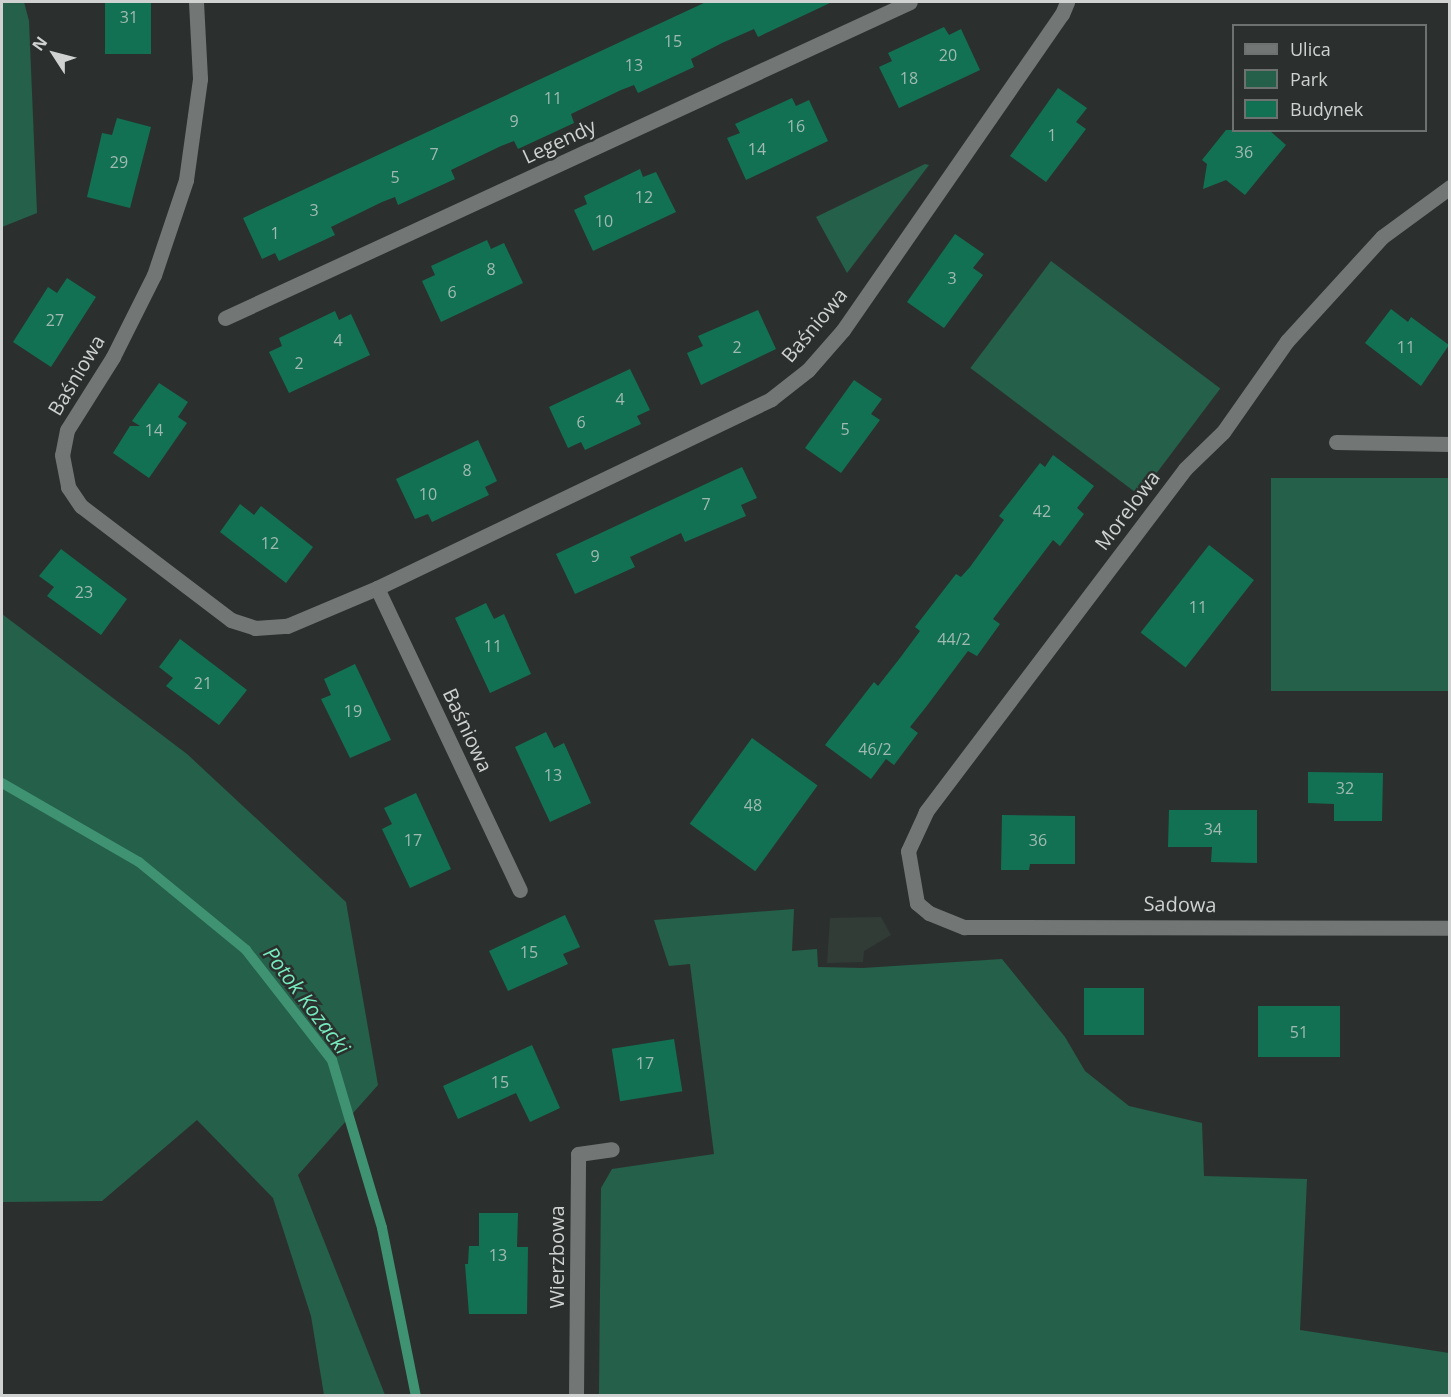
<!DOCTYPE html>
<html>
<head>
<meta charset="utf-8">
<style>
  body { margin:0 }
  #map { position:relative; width:1451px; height:1397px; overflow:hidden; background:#2b302e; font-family:"Open Sans",sans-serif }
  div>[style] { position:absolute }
  .built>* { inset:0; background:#313c37 }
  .green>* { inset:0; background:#25604a; transform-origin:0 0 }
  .stream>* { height:10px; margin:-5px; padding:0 5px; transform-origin:5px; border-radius:5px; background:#3f9373 }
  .building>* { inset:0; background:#137153; transform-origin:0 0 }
  .street>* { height:15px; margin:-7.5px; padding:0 7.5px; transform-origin:7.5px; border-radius:7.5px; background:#727775 }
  span { translate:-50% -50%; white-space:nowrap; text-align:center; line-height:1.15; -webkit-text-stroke:5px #2b302e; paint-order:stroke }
  .number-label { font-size:16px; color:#a0bab1 }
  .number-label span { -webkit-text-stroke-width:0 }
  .street-label { font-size:20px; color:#cfd2d0 }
  .water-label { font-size:21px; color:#76ebbe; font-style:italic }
  .frame { position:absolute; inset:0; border:3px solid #cfd2d0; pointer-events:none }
  .legend { position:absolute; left:1232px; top:24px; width:195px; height:108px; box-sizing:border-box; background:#2b302e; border:2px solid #6d716f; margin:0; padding:8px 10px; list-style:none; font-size:18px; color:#cfd2d0 }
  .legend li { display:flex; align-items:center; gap:12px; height:30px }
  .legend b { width:30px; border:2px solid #6d716f }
  .north { position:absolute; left:24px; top:24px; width:60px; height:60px; -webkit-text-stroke:4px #2b302e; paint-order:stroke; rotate:306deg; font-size:16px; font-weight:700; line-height:24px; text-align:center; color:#cfd2d0 }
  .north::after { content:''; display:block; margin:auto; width:21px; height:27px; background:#cfd2d0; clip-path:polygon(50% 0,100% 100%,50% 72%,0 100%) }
</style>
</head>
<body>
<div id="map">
  <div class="built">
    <i style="clip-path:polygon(881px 917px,891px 935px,864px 951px,863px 962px,827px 963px,830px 918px)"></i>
  </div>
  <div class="green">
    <i style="clip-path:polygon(2px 2px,24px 2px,29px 21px,37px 213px,2px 227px)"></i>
    <i style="clip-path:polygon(925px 164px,929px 165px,847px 273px,816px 217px)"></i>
    <i style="left:1051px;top:261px;width:212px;height:134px;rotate:37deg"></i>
    <i style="left:1271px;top:478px;width:178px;height:213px"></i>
    <i style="clip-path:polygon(2px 614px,187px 754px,346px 902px,378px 1085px,298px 1175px,385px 1395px,324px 1395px,311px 1316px,273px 1198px,197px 1120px,102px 1201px,2px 1202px)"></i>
    <i style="clip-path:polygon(794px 909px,792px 951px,817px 949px,818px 967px,863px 968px,1002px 959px,1065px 1037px,1085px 1071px,1129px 1106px,1202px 1123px,1204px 1176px,1307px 1179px,1300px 1330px,1449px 1353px,1449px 1395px,599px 1395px,601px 1188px,612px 1169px,714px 1154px,690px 964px,669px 966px,654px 920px)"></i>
  </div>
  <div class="stream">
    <i style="left:2px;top:783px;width:158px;rotate:30deg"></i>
    <i style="left:139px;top:862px;width:139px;rotate:39.4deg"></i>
    <i style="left:246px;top:950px;width:140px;rotate:52deg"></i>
    <i style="left:332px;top:1060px;width:175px;rotate:73.4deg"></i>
    <i style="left:382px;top:1228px;width:171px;rotate:78.6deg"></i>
  </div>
  <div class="building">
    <i style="left:105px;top:2px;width:46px;height:52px"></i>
    <i style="clip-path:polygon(706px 2px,832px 2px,758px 37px,754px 29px,722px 43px,691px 59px,694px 67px,638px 93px,634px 85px,621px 90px,571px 114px,574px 123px,518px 149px,514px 141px,501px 146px,451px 170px,455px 179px,398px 205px,395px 197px,382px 202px,331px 227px,335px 235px,279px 261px,275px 253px,262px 259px,243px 218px)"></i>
    <i style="clip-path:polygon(944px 27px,949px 35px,961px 29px,980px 70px,899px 108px,879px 67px,892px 61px,888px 53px)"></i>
    <i style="clip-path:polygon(1058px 88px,1087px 108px,1076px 122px,1086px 129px,1046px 182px,1010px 156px)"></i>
    <i style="clip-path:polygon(792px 98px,796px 106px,809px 100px,828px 141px,746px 180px,727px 138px,740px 133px,735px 124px)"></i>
    <i style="clip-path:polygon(117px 118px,151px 127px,130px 208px,87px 197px,102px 133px,112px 135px)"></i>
    <i style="clip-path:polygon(1226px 130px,1269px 130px,1286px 145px,1245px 195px,1226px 180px,1203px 189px,1207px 164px,1202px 160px)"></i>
    <i style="clip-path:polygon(640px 169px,643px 177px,656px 172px,676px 212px,593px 251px,574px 210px,587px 204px,584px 196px)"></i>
    <i style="clip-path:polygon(955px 234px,984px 254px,973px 268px,983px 275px,944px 328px,907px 302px)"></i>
    <i style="clip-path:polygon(487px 240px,491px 249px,504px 243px,523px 283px,441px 322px,422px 281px,435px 275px,431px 266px)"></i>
    <i style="clip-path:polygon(67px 278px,96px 297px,51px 367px,13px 342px,48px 287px,57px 293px)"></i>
    <i style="clip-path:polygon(1391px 309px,1408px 322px,1411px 317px,1449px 345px,1421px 386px,1365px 343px)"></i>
    <i style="clip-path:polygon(758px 310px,776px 349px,701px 385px,687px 353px,703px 346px,698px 336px)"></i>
    <i style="clip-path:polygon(335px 311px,339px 320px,351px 314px,370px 355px,289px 393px,269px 352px,282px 346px,279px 338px)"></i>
    <i style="clip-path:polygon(630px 369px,650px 410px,637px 416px,641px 424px,585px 450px,581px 442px,568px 448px,549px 407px)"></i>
    <i style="clip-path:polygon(854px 380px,882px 399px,871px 414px,880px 420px,841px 473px,805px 448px)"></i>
    <i style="clip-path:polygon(159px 383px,188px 402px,178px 417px,187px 423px,149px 478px,113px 453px,130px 426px,140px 426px,132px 421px)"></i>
    <i style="clip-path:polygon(478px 440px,497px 481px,485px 487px,489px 495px,432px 522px,428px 514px,415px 519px,396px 479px)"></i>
    <i style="clip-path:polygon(1053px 455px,1094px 486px,1077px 508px,1084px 514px,1060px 546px,1053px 540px,993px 619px,1000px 624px,977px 656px,968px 651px,926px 707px,910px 727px,918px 733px,894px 765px,886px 759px,871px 779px,825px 745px,874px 682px,878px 686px,900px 658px,920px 631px,915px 627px,956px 574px,961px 577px,970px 567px,1004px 520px,999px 516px,1040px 463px,1045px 467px)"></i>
    <i style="clip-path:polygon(742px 467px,757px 498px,741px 505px,746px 516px,685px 542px,681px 533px,630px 557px,635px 567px,575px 594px,556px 554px)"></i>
    <i style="clip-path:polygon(240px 504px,254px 515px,261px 506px,313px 547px,286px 583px,220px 532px)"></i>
    <i style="left:1209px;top:545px;width:57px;height:111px;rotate:38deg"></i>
    <i style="clip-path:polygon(61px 549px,127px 599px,101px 635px,47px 596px,54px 587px,39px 576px)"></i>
    <i style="clip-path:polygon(486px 603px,494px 619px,504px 614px,531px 674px,490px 693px,455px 618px)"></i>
    <i style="clip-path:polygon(180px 639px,247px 690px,219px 725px,166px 686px,173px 678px,159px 667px)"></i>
    <i style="clip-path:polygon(355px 664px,391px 740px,350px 758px,321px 699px,331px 695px,324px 679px)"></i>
    <i style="clip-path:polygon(546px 732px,554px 748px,564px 743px,591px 803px,550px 822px,515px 747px)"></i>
    <i style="left:752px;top:738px;width:81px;height:106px;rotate:36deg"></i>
    <i style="clip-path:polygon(1308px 772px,1383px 773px,1382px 821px,1334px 821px,1334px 804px,1308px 803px)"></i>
    <i style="clip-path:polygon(416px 793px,451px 869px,410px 888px,382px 829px,392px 824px,384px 808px)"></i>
    <i style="clip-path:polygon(1169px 810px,1257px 810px,1257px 863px,1211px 862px,1212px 847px,1168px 847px)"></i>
    <i style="clip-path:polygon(1002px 815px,1075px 816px,1075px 864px,1030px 864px,1029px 870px,1001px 870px)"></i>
    <i style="clip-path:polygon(565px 915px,580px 947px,563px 954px,568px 964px,508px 991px,489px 951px)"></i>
    <i style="left:1084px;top:988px;width:60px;height:47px"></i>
    <i style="left:1340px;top:1006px;width:51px;height:82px;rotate:90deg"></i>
    <i style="left:674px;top:1039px;width:53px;height:63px;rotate:81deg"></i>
    <i style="clip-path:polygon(532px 1045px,560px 1108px,530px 1122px,516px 1093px,458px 1119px,443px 1086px)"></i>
    <i style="clip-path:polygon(479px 1213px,518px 1213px,517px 1247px,528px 1247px,527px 1314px,469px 1314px,465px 1264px,468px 1264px,469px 1246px,479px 1246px)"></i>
  </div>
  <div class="street">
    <i style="left:196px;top:2px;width:77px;rotate:87deg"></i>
    <i style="left:200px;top:79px;width:102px;rotate:97.9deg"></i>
    <i style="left:186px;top:180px;width:100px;rotate:108.6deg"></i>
    <i style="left:154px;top:275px;width:92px;rotate:116.6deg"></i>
    <i style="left:113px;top:357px;width:86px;rotate:122.2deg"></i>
    <i style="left:67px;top:430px;width:25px;rotate:101deg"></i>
    <i style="left:62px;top:455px;width:33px;rotate:79deg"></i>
    <i style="left:68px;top:487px;width:23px;rotate:56deg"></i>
    <i style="left:81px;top:506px;width:188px;rotate:37.2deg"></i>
    <i style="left:231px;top:620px;width:25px;rotate:18deg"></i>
    <i style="left:255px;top:628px;width:32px;rotate:-4deg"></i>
    <i style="left:287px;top:626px;width:98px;rotate:-22.9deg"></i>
    <i style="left:377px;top:588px;width:437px;rotate:-25.6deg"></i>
    <i style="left:771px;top:399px;width:47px;rotate:-38.1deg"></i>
    <i style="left:808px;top:370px;width:53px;rotate:-48.8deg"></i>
    <i style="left:843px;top:330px;width:384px;rotate:-55.3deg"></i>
    <i style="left:1062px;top:14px;width:13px;rotate:-67deg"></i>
    <i style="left:1450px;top:187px;width:84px;rotate:143.7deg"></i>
    <i style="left:1382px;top:237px;width:141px;rotate:132.4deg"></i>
    <i style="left:1287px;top:341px;width:111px;rotate:125.1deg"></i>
    <i style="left:1223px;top:432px;width:53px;rotate:135.8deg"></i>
    <i style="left:1185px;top:469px;width:430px;rotate:127.1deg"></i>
    <i style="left:926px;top:812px;width:43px;rotate:114.8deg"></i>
    <i style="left:908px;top:851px;width:53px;rotate:80.2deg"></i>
    <i style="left:917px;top:903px;width:16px;rotate:40deg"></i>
    <i style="left:929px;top:913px;width:38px;rotate:22deg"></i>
    <i style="left:964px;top:927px;width:486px;rotate:0.1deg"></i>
    <i style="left:225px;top:318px;width:754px;rotate:-24.76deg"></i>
    <i style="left:1336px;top:442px;width:114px;rotate:1deg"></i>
    <i style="left:377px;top:588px;width:334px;rotate:64.7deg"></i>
    <i style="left:576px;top:1396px;width:242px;rotate:-89.5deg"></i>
    <i style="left:578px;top:1154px;width:34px;rotate:-8deg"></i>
  </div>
  <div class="number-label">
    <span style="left:129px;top:17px">31</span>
    <span style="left:673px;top:41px">15</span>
    <span style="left:948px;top:55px">20</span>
    <span style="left:634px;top:65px">13</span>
    <span style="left:909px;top:78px">18</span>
    <span style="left:553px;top:98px">11</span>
    <span style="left:514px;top:121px">9</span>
    <span style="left:796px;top:126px">16</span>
    <span style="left:1052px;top:135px">1</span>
    <span style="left:757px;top:149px">14</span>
    <span style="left:1244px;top:152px">36</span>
    <span style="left:434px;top:154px">7</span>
    <span style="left:119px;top:162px">29</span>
    <span style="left:395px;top:177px">5</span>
    <span style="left:644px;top:197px">12</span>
    <span style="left:314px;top:210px">3</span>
    <span style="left:604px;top:221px">10</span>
    <span style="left:275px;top:233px">1</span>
    <span style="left:491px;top:269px">8</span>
    <span style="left:952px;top:278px">3</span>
    <span style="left:452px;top:292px">6</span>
    <span style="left:55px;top:320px">27</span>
    <span style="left:338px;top:340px">4</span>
    <span style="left:737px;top:347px">2</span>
    <span style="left:1406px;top:347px">11</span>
    <span style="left:299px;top:363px">2</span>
    <span style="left:620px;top:399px">4</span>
    <span style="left:581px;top:422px">6</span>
    <span style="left:845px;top:429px">5</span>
    <span style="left:154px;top:430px">14</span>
    <span style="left:467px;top:470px">8</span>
    <span style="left:428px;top:494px">10</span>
    <span style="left:706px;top:504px">7</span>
    <span style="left:1042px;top:511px">42</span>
    <span style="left:270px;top:543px">12</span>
    <span style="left:595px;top:556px">9</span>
    <span style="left:84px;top:592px">23</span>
    <span style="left:1198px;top:607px">11</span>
    <span style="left:954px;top:639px">44/2</span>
    <span style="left:493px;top:646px">11</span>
    <span style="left:203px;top:683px">21</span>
    <span style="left:353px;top:711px">19</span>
    <span style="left:875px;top:749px">46/2</span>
    <span style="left:553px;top:775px">13</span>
    <span style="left:1345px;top:788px">32</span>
    <span style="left:753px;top:805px">48</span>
    <span style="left:1213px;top:829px">34</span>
    <span style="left:413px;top:840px">17</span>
    <span style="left:1038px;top:840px">36</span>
    <span style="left:529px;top:952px">15</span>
    <span style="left:1299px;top:1032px">51</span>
    <span style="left:645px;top:1063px">17</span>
    <span style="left:500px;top:1082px">15</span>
    <span style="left:498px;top:1255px">13</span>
  </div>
  <div class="street-label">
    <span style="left:559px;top:141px;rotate:-25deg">Legendy</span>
    <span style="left:814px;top:325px;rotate:-50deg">Baśniowa</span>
    <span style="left:76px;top:375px;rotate:-59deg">Baśniowa</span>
    <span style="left:1127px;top:510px;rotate:-53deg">Morelowa</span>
    <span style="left:468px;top:730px;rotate:65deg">Baśniowa</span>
    <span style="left:1180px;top:904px;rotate:1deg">Sadowa</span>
    <span style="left:556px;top:1257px;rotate:-90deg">Wierzbowa</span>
  </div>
  <div class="water-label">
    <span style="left:307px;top:1000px;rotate:53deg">Potok Kozacki</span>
  </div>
  <div class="frame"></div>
  <ul class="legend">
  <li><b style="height:8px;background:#727775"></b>Ulica</li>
  <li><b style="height:16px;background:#25604a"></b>Park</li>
  <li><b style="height:16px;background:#137153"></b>Budynek</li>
  </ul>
  <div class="north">N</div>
</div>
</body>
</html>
